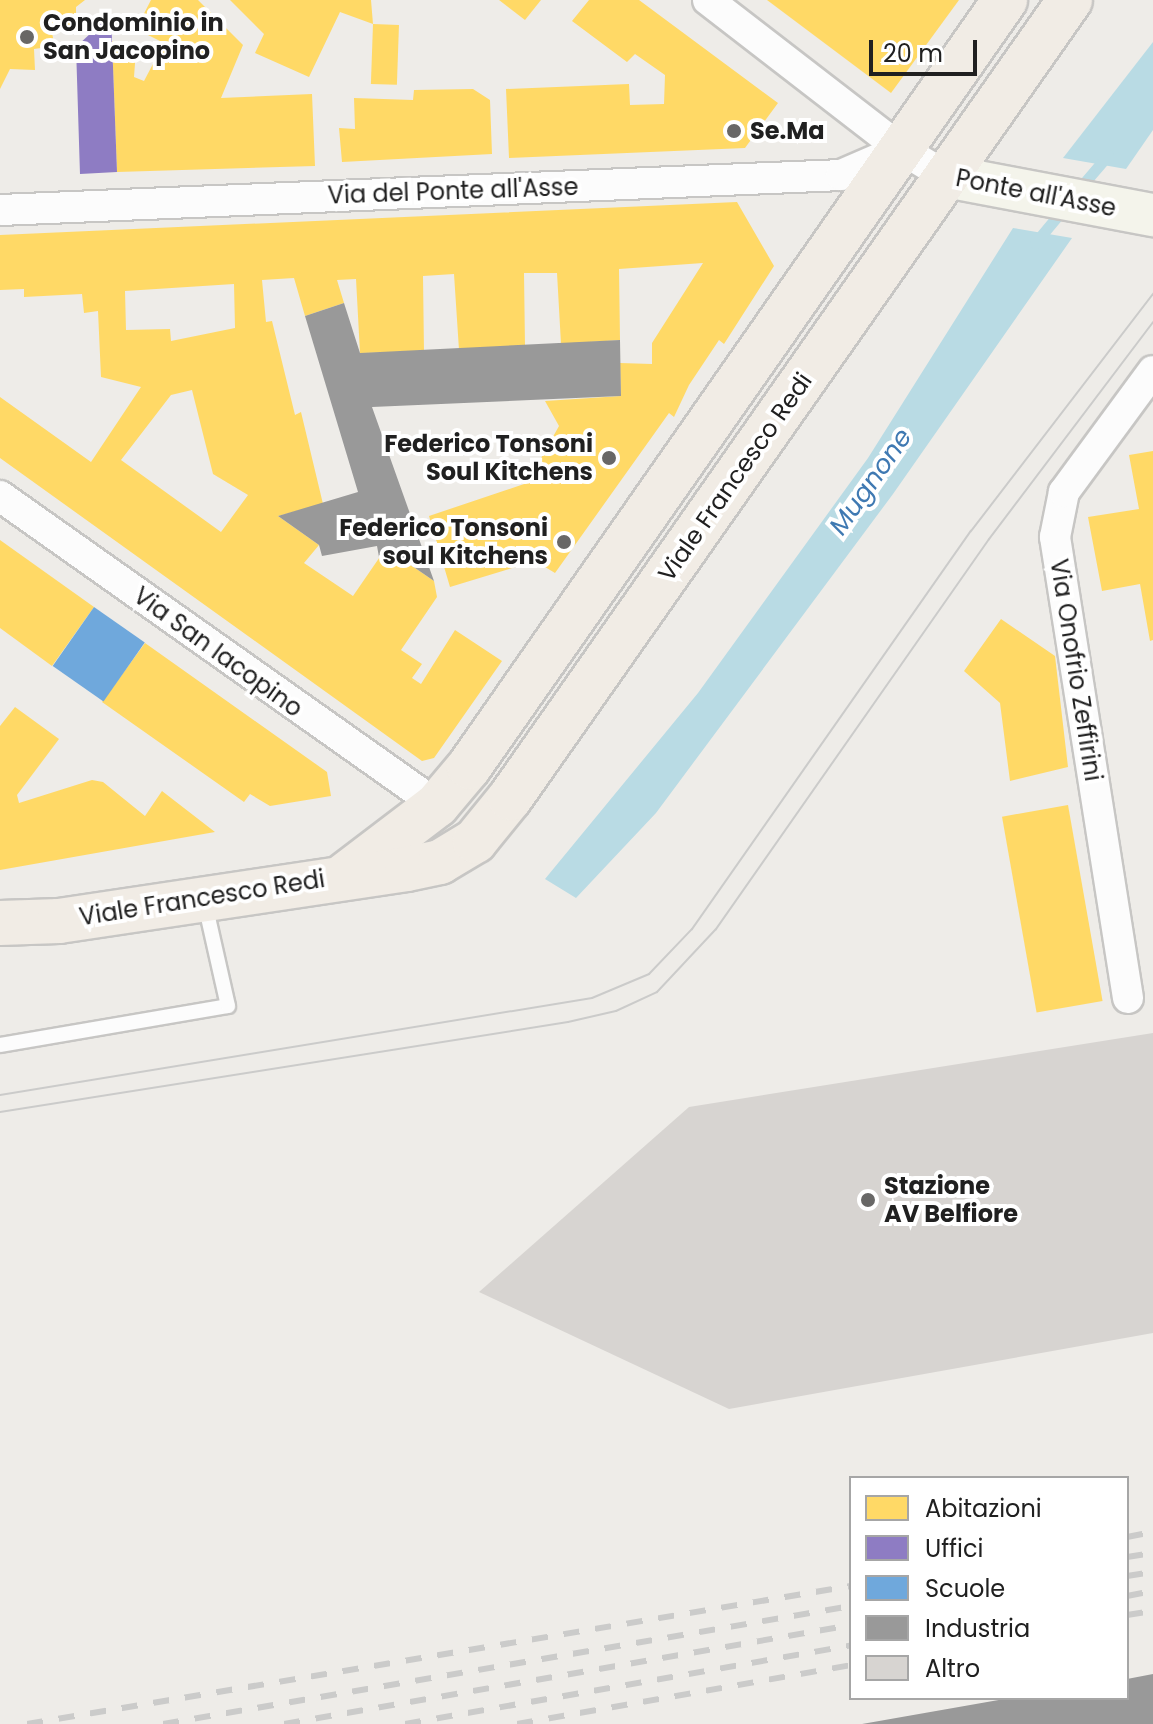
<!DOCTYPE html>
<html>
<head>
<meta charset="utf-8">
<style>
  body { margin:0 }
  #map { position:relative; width:1153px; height:1724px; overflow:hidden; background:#eeece8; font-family:Poppins,sans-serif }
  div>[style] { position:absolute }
  .water>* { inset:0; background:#b9dbe4 }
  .homes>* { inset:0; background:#ffd966; transform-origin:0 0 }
  .offices>* { inset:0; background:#8e7cc3 }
  .schools>* { inset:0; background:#6fa8dc; transform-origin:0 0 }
  .industry>* { inset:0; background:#999 }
  .stream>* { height:11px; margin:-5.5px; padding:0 5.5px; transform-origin:5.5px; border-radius:5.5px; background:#b9dbe4 }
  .building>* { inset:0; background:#d7d4d1 }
  .roads { filter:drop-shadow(2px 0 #c7c6c4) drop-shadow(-2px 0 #c7c6c4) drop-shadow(0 2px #c7c6c4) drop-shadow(0 -2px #c7c6c4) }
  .service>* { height:14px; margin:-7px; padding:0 7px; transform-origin:7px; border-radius:7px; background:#fcfcfc }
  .minor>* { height:30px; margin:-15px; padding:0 15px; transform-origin:15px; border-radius:15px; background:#fcfcfc }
  .secondary>* { height:42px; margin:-21px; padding:0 21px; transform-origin:21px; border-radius:21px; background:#f4f4eb }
  .primary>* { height:44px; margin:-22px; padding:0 22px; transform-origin:22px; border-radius:22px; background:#f1ece5 }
  .tram>* { height:2px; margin:-1px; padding:0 1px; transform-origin:1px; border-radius:1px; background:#cbcbca }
  .rail>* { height:6px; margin-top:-3px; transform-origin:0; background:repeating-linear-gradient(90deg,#cbcbca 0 16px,transparent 0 32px) }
  .dots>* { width:22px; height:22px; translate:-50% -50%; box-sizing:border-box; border:4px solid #fff; border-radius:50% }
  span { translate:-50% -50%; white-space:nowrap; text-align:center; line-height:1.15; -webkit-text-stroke:8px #fff; paint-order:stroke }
  .poi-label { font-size:24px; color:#202020; font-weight:700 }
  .left { translate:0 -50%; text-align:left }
  .right { translate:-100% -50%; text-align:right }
  .street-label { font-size:24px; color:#202020 }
  .water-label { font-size:26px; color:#3f79b2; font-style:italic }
  .legend { position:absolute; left:849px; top:1476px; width:280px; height:224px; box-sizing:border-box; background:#fff; border:2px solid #a6a6a6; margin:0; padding:10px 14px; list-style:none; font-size:24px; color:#202020 }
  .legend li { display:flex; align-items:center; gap:16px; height:40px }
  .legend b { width:40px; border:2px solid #a6a6a6 }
  .scale { position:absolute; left:869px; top:40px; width:108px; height:36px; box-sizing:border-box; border:4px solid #202020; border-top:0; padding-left:10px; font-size:24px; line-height:28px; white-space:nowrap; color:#202020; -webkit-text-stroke:6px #fff; paint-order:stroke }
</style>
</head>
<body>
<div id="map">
  <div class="water">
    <i style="clip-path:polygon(1153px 42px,1153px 130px,1126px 169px,1063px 158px)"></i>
    <i style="clip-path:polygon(1013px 228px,1072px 238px,893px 494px,656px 813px,576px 898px,545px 879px,698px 693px,868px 458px)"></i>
  </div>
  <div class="homes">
    <i style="clip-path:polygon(0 0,85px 0,76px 7px,76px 27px,51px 29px,55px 46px,34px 49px,35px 70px,10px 69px,0 89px)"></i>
    <i style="clip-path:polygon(151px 0,198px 0,243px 45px,221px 98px,312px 94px,315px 166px,117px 172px,112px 41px,136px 50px,134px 77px,144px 81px,164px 43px,136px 29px)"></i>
    <i style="clip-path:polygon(230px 0,371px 0,373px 24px,340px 12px,309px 77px,255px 53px,264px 34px)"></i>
    <i style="clip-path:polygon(499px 0,541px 0,525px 20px)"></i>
    <i style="clip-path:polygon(589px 0,639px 0,778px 103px,745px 148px,509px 158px,506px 89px,629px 84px,630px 105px,664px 104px,665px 75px,635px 54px,627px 62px,572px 21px)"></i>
    <i style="clip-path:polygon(767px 0,959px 0,891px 93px)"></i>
    <i style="left:373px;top:24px;width:26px;height:60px;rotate:2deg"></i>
    <i style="clip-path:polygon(473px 89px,490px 100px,492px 154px,342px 162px,339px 128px,355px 129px,354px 98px,413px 100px,414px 90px)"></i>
    <i style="clip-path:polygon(evenodd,737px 202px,774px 266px,724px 344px,719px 340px,689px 385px,674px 417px,669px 413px,555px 573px,535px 561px,450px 587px,429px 516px,527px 483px,559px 426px,545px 401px,621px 396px,620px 363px,652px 364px,652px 343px,703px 263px,619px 269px,620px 340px,561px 344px,557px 273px,524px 273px,525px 346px,459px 350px,454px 274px,423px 276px,424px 352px,360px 353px,356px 279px,337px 280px,344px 303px,305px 316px,294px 278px,262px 280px,266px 322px,272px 321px,295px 415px,301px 412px,323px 504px,278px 516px,319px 545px,304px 563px,353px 596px,386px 548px,434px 581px,437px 597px,401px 650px,422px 664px,412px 678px,421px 684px,455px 630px,502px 661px,434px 758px,422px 761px,0 458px,0 397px,91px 462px,141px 387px,101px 377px,98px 311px,84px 313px,82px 294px,24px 297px,24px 289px,0 290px,0 235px,737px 202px,234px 284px,235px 328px,171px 341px,170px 329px,126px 330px,125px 291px,234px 284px,737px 202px,192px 390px,213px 474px,248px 495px,221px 532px,121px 460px,171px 395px,192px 390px)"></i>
    <i style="clip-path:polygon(1153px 451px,1153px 640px,1150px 641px,1140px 584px,1102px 591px,1088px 517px,1139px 509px,1129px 455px)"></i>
    <i style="clip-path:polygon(0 540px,94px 607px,52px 666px,0 628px)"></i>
    <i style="clip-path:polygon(1001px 619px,1055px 656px,1068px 767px,1010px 781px,1000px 703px,964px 671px)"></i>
    <i style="clip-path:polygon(145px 643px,327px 772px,331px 796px,270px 806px,250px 794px,244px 802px,102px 702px)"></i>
    <i style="clip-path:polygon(15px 707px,59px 739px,17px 795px,19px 803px,92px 780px,103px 782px,145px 816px,162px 791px,215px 832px,0 870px,0 726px)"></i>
    <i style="left:1068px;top:805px;width:199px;height:67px;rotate:80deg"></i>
  </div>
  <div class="offices">
    <i style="clip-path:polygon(111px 14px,117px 172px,80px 174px,76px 47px)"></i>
  </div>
  <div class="schools">
    <i style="left:94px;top:607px;width:62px;height:72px;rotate:35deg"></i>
  </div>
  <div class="industry">
    <i style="clip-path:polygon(344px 303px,360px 353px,620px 340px,621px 396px,372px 407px,434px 581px,386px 548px,379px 557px,377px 546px,322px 556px,319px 545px,278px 516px,358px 492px,305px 316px)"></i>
    <i style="clip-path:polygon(1153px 1674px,1153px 1724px,862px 1724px,1010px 1698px,1127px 1698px,1127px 1679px)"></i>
  </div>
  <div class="stream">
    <i style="left:1078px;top:190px;width:46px;rotate:-49.4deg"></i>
    <i style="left:1035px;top:243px;width:47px;rotate:-50.2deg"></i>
  </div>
  <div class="building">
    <i style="clip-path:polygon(1153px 1033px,1153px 1333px,729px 1409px,479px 1292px,689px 1107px)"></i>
  </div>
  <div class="roads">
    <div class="service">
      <i style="left:0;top:1045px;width:231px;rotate:-9.7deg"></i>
      <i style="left:228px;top:1006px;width:105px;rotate:-102.7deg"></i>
    </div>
    <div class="minor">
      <i style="left:708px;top:0;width:244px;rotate:37.7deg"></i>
      <i style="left:901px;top:149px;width:52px;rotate:31deg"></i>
      <i style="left:0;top:210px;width:842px;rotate:-2.38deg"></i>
      <i style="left:841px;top:175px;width:63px;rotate:-23.3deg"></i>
      <i style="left:0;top:496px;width:535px;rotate:35.26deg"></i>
      <i style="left:1128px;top:998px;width:467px;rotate:-99deg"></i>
      <i style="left:1055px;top:537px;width:46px;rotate:-78.7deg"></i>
      <i style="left:1064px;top:492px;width:150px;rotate:-53.7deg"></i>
    </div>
    <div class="secondary">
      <i style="left:946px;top:176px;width:211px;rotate:10.7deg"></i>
    </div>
    <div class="primary">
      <i style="left:345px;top:875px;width:116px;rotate:-37.3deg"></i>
      <i style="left:437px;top:805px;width:50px;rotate:-49.9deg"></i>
      <i style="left:469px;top:767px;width:936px;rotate:-55.05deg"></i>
      <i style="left:0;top:923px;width:59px;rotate:-1.9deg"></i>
      <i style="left:59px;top:921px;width:352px;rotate:-8.5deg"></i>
      <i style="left:407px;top:869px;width:34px;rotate:-12deg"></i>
      <i style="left:440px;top:862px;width:41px;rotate:-31deg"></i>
      <i style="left:475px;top:841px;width:55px;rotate:-50.9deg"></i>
      <i style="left:510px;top:798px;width:975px;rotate:-54.94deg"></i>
    </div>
  </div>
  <div class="tram">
    <i style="left:0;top:1095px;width:600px;rotate:-9.31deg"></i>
    <i style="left:592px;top:998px;width:62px;rotate:-22.8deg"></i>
    <i style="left:649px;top:974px;width:62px;rotate:-46.3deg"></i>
    <i style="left:692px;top:929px;width:486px;rotate:-55deg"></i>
    <i style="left:971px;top:531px;width:299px;rotate:-52.5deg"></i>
    <i style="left:0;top:1112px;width:575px;rotate:-9deg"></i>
    <i style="left:568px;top:1022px;width:49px;rotate:-12.9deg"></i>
    <i style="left:616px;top:1011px;width:45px;rotate:-24.9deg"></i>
    <i style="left:657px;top:992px;width:86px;rotate:-46.9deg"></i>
    <i style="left:716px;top:929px;width:476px;rotate:-55deg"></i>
    <i style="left:989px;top:539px;width:272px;rotate:-52.9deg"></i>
  </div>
  <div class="rail">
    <i style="left:1127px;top:1537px;width:26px;rotate:-11deg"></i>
    <i style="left:1127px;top:1557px;width:26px;rotate:-9deg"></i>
    <i style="left:1127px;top:1576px;width:26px;rotate:-9deg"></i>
    <i style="left:1127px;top:1596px;width:26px;rotate:-11deg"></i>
    <i style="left:1127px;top:1615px;width:26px;rotate:-9deg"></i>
    <i style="left:27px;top:1724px;width:835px;rotate:-9.51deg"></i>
    <i style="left:163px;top:1724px;width:698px;rotate:-9.73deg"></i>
    <i style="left:284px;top:1724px;width:576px;rotate:-9.9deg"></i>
    <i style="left:405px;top:1724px;width:453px;rotate:-10deg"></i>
    <i style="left:517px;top:1724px;width:339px;rotate:-10deg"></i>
  </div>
  <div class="dots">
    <i style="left:27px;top:37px;background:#686766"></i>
    <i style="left:734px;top:131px;background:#686766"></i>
    <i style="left:609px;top:458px;background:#686766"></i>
    <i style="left:564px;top:542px;background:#686766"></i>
    <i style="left:868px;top:1200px;background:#686766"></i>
  </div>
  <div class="poi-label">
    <span class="left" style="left:43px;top:37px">Condominio in<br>San Jacopino</span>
    <span class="left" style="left:750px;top:131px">Se.Ma</span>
    <span class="right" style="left:593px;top:458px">Federico Tonsoni<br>Soul Kitchens</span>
    <span class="right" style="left:548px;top:542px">Federico Tonsoni<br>soul Kitchens</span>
    <span class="left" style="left:884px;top:1200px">Stazione<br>AV Belfiore</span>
  </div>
  <div class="street-label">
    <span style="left:453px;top:191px;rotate:-2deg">Via del Ponte all'Asse</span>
    <span style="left:1036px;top:193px;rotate:11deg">Ponte all'Asse</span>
    <span style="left:735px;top:477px;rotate:-55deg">Viale Francesco Redi</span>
    <span style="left:218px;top:652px;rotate:36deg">Via San Iacopino</span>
    <span style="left:1076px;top:670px;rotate:81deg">Via Onofrio Zeffirini</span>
    <span style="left:202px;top:898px;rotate:-9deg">Viale Francesco Redi</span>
  </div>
  <div class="water-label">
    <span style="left:871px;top:482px;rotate:-55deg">Mugnone</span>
  </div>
  <ul class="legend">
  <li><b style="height:22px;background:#ffd966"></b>Abitazioni</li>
  <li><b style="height:22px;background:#8e7cc3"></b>Uffici</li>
  <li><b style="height:22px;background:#6fa8dc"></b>Scuole</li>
  <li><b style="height:22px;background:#999"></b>Industria</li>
  <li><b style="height:22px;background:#d7d4d1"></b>Altro</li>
  </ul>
  <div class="scale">20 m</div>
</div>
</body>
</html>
